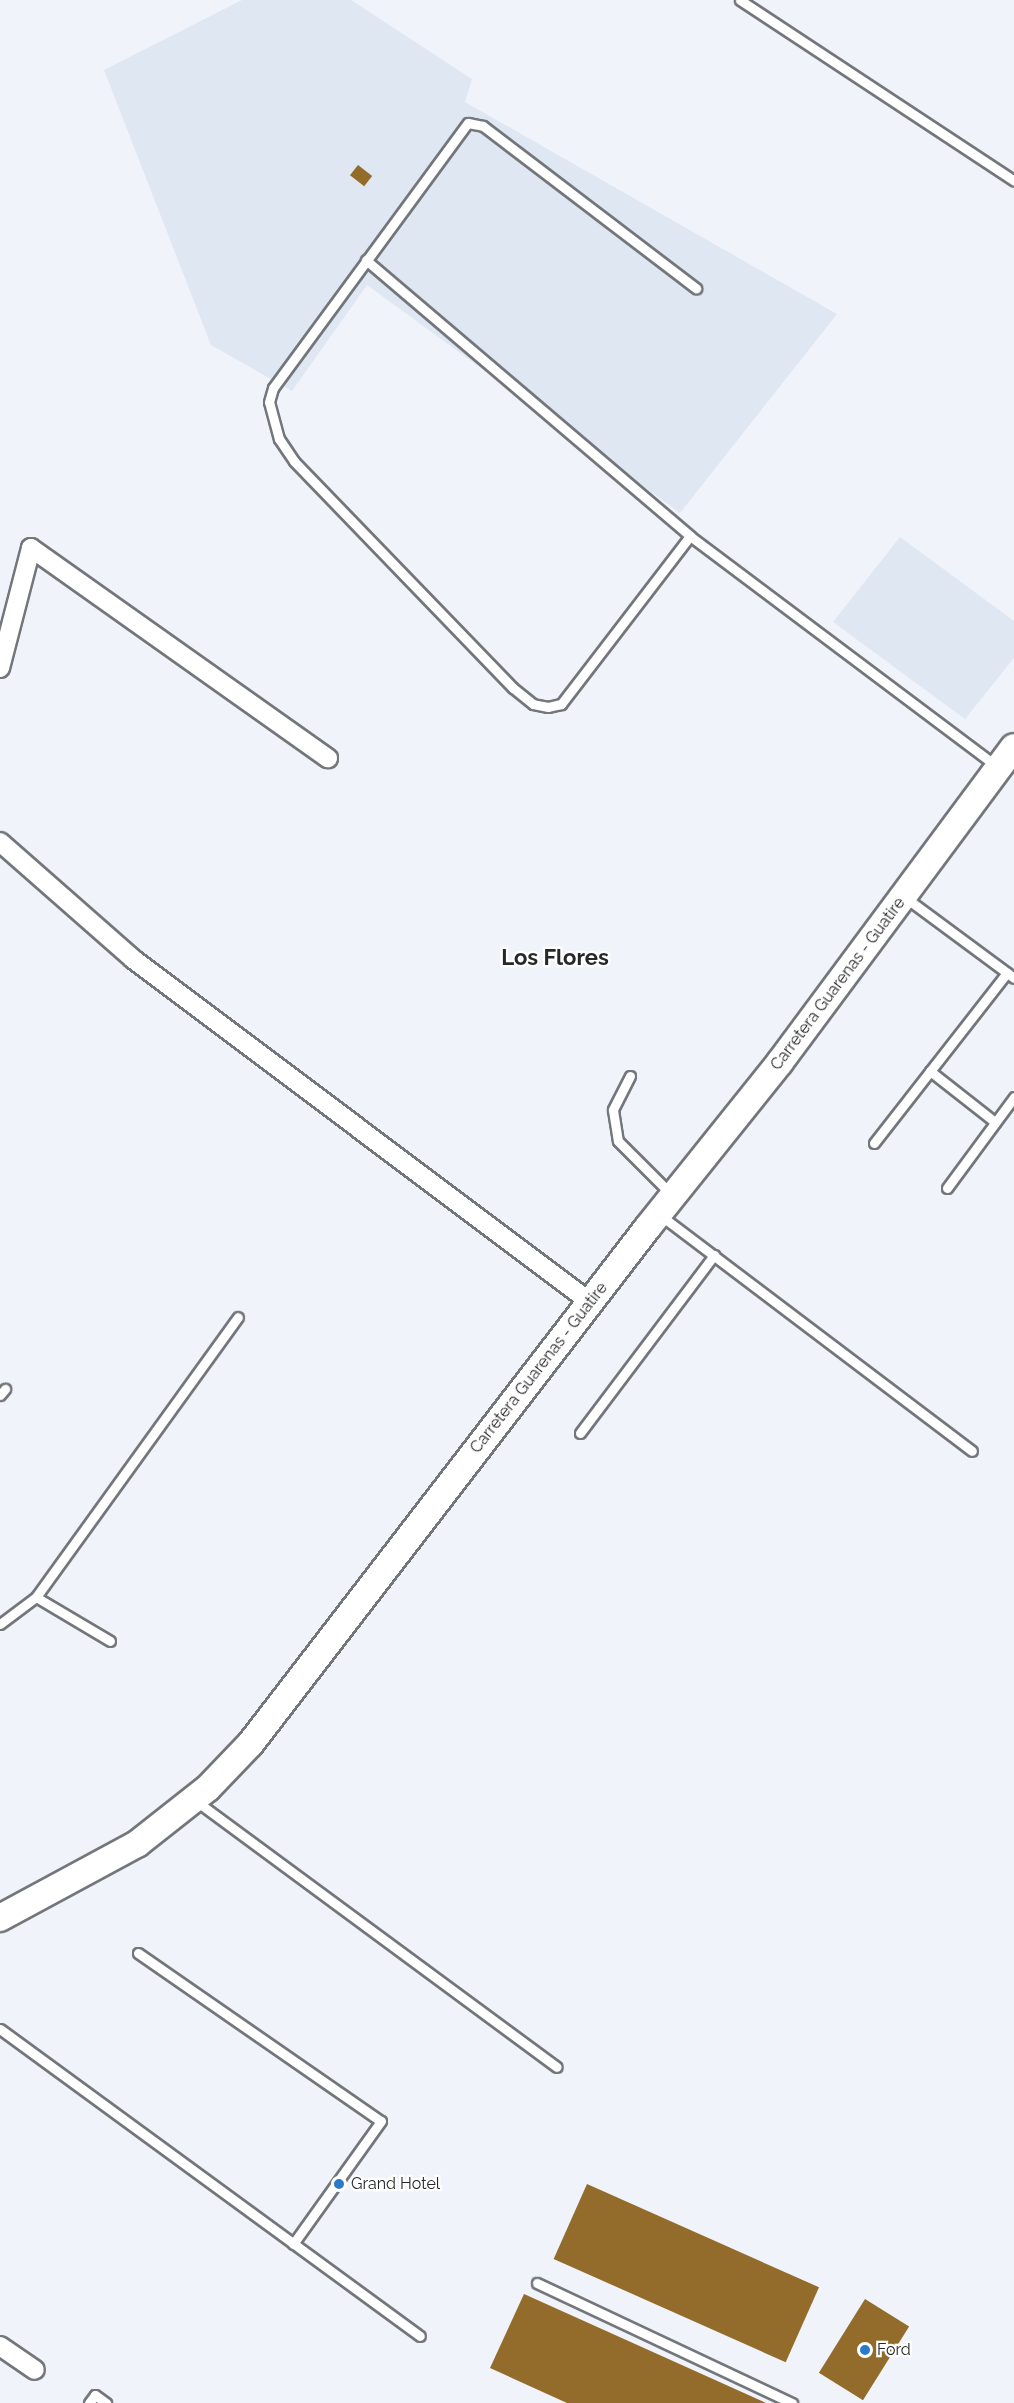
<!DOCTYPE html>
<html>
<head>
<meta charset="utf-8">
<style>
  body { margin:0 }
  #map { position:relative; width:1014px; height:2403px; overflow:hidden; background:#f0f3f9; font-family:Raleway,sans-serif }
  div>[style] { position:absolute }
  .built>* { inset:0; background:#dfe7f3 }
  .building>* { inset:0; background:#936c2b; transform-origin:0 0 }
  .roads { filter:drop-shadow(2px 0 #73767b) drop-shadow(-2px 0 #73767b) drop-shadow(0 2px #73767b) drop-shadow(0 -2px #73767b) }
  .service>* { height:9px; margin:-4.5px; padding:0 4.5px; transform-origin:4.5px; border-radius:4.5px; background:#fff }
  .minor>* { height:18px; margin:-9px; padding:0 9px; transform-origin:9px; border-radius:9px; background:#fff }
  .secondary>* { height:26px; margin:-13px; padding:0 13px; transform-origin:13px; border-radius:13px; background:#fff }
  .dots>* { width:16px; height:16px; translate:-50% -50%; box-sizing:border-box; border:3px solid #fff; border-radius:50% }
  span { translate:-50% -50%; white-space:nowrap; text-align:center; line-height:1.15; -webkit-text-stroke:4.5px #fff; paint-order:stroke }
  .street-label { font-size:16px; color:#262729 }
  .poi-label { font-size:16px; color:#262729 }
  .left { translate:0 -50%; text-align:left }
  .district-label { font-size:22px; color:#262729; font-weight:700 }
</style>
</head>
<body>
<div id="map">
  <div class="built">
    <i style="clip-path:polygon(242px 0,351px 0,472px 79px,465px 102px,837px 314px,680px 513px,367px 285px,292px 391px,211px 345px,104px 70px)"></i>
    <i style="clip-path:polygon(900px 537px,1014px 621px,1014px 658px,965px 719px,833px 622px)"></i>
  </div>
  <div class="building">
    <i style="left:358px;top:165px;width:18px;height:13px;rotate:38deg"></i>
    <i style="left:587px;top:2184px;width:254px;height:82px;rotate:24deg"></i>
    <i style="clip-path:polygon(524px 2294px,766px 2403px,567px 2403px,490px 2368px)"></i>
    <i style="left:865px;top:2299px;width:52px;height:87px;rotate:32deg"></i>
  </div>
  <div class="roads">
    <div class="service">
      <i style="left:740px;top:0;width:328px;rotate:33.4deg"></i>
      <i style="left:366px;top:260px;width:426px;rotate:40.4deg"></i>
      <i style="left:690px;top:536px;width:385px;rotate:36.9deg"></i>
      <i style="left:690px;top:536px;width:212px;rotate:127.5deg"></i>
      <i style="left:561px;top:704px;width:13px;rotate:167deg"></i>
      <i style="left:548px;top:707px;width:15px;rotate:-169deg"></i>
      <i style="left:533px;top:704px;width:26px;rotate:-141deg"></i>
      <i style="left:513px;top:688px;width:315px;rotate:-134deg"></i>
      <i style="left:294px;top:461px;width:27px;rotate:-124deg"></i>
      <i style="left:279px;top:439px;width:38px;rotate:-105deg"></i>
      <i style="left:269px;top:402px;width:15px;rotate:-74deg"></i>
      <i style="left:273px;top:388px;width:329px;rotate:-53.7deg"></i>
      <i style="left:468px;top:123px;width:15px;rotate:11deg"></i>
      <i style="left:483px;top:126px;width:268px;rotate:37.3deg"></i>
      <i style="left:906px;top:898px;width:134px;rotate:36.5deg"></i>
      <i style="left:930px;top:1071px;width:83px;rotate:38.1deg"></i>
      <i style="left:630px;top:1076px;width:38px;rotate:117deg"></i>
      <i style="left:613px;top:1110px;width:31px;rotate:81deg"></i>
      <i style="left:618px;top:1141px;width:75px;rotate:45deg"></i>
      <i style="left:874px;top:1143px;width:216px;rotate:-52deg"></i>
      <i style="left:947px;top:1188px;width:113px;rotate:-53.6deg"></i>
      <i style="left:660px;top:1215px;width:391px;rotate:37.1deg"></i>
      <i style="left:0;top:1395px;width:8px;rotate:-50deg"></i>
      <i style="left:580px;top:1433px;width:223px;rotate:-53deg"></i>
      <i style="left:36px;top:1597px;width:86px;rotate:30.7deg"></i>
      <i style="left:0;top:1624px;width:45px;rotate:-36.9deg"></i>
      <i style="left:36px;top:1597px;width:345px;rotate:-54.2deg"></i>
      <i style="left:196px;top:1801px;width:448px;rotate:36.4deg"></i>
      <i style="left:138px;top:1953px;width:295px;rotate:34.7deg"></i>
      <i style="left:381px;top:2121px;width:151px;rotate:125.6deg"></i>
      <i style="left:0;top:2029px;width:520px;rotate:36.17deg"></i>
      <i style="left:537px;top:2283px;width:282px;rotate:25.2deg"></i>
      <i style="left:89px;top:2403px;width:10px;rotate:-53deg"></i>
      <i style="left:95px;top:2395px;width:14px;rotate:36deg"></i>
    </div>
    <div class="minor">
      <i style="left:0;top:668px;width:124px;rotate:-75.5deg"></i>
      <i style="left:31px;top:548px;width:364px;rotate:35.3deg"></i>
      <i style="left:0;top:842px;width:177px;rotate:41.3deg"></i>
      <i style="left:133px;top:959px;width:571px;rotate:36.89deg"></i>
      <i style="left:0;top:2346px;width:42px;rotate:34.4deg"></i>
    </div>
    <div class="secondary">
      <i style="left:0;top:1918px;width:156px;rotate:-28.4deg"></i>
      <i style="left:137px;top:1844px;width:90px;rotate:-38.3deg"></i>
      <i style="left:208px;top:1788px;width:62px;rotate:-46.3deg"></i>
      <i style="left:251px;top:1743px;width:651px;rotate:-52.43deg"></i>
      <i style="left:648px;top:1227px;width:211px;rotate:-51.3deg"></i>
      <i style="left:780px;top:1062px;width:392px;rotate:-53.4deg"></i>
    </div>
  </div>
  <div class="dots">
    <i style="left:339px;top:2184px;background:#2a7ac9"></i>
    <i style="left:865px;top:2350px;background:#2a7ac9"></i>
  </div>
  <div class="street-label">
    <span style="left:838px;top:984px;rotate:-53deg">Carretera Guarenas - Guatire</span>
    <span style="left:539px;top:1368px;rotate:-52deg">Carretera Guarenas - Guatire</span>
  </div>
  <div class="poi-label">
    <span class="left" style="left:351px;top:2184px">Grand Hotel</span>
    <span class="left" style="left:877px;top:2350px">Ford</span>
  </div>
  <div class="district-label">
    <span style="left:555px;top:958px">Los Flores</span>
  </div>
</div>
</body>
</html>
